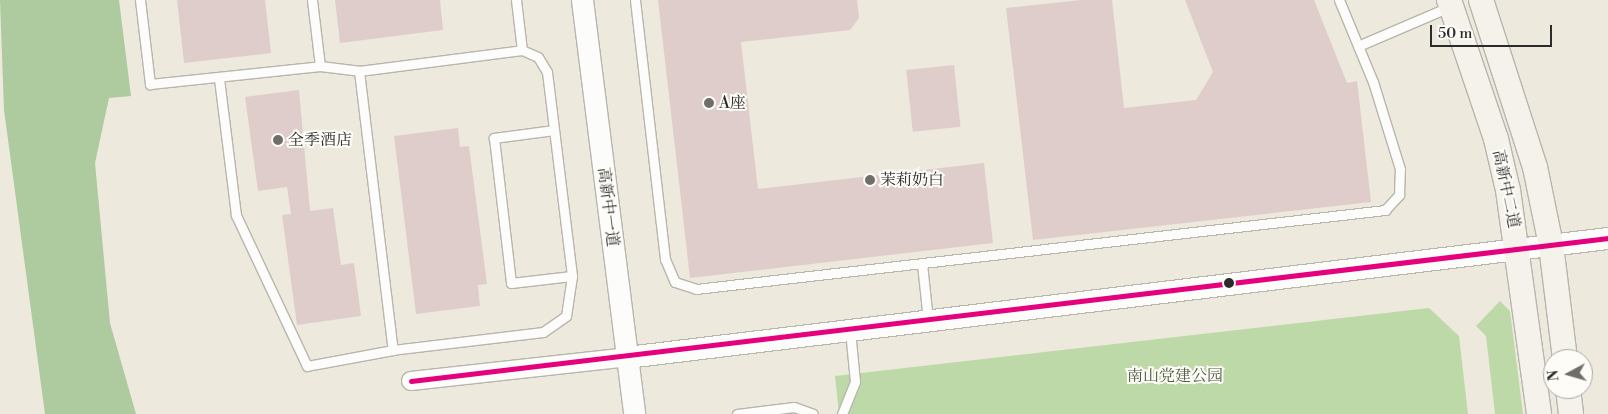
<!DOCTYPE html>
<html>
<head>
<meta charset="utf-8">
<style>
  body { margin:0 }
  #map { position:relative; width:1608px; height:414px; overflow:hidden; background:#eee9dd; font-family:"Libre Bodoni","Noto Serif SC",serif }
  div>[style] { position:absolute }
  .green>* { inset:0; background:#bed9a8 }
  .forest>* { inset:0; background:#aeca9f }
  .building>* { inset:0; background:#dfcdcc; transform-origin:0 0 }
  .roads { filter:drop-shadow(1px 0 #b8b5ad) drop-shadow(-1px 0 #b8b5ad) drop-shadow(0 1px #b8b5ad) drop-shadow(0 -1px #b8b5ad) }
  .service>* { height:9px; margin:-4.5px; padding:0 4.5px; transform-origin:4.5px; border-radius:4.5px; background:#fcfcfa }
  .minor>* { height:18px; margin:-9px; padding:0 9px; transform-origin:9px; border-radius:9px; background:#fcfcfa }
  .tertiary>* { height:21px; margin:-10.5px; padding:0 10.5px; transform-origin:10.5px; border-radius:10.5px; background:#fcfcfa }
  .secondary>* { height:24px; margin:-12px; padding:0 12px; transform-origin:12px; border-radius:12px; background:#f4f2eb }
  .bus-1>* { height:5px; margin:-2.5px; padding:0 2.5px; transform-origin:2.5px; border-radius:2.5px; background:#e5007d }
  .dots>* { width:14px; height:14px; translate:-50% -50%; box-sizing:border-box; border:2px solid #fdfcf7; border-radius:50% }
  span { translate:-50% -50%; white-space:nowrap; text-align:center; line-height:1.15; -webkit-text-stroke:4px #fdfcf7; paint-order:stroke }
  .poi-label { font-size:16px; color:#2b2b2b }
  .left { translate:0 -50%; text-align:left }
  .street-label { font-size:16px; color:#2b2b2b }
  .park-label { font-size:16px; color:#4b5b44 }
  .north { position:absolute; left:1543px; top:349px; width:50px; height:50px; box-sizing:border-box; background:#fdfcf7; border:1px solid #a9a8a5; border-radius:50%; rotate:264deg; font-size:14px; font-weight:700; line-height:20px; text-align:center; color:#2b2b2b }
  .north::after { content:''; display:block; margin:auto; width:18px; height:22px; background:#6f6e69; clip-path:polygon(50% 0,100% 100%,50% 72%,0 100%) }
  .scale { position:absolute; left:1430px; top:25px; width:122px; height:22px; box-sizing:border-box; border:2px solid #2b2b2b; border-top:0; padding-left:6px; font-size:15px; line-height:18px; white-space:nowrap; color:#2b2b2b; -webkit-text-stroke:4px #fdfcf7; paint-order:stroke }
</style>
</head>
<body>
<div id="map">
  <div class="green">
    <i style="clip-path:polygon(1500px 301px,1510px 311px,1523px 414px,1495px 414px,1486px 336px,1476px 326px)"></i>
    <i style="clip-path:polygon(1429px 308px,1459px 336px,1468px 414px,839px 414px,835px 376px)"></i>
  </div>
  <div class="forest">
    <i style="clip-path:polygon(0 0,119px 0,131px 96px,109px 98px,95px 163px,110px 323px,136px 414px,45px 414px,4px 110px)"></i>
  </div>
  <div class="building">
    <i style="clip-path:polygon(177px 0,265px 0,271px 53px,184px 63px)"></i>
    <i style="clip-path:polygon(335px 0,440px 0,443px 30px,340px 43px)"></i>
    <i style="clip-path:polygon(658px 0,857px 0,859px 18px,850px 30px,741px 42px,758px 189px,984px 163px,993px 243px,690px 278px)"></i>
    <i style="clip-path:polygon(1081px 0,1112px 0,1124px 108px,1196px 100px,1213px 72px,1185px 0,1314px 0,1347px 83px,1357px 81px,1371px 202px,1033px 240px,1006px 8px)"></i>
    <i style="left:954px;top:65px;width:62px;height:48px;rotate:84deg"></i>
    <i style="clip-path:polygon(299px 90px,310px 211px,333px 208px,341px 265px,354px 263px,361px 316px,297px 325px,282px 215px,291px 214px,287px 187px,258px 191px,245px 97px)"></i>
    <i style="clip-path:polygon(458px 128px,460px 147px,469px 146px,487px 284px,478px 285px,480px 306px,416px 314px,394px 136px)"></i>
  </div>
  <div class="roads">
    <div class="service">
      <i style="left:140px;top:0;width:85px;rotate:83.2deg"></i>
      <i style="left:150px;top:84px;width:171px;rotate:-6deg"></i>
      <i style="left:320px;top:66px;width:39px;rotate:7deg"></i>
      <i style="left:359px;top:71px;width:164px;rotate:-7.3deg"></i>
      <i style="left:522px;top:50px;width:17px;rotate:24deg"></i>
      <i style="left:538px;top:57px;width:17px;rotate:59deg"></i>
      <i style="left:547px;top:72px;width:206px;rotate:83deg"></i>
      <i style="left:572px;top:276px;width:40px;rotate:98.5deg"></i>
      <i style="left:566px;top:316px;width:28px;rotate:145deg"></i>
      <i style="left:543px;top:332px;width:151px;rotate:173.2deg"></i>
      <i style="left:393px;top:350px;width:87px;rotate:169.5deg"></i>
      <i style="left:307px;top:366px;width:167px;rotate:-115.2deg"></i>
      <i style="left:236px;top:215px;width:138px;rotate:-97.1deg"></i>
      <i style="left:312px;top:0;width:66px;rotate:83.1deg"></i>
      <i style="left:516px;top:0;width:50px;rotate:83.2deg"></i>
      <i style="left:635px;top:0;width:261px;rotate:83.4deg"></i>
      <i style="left:665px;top:259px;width:25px;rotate:67deg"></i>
      <i style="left:675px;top:282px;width:22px;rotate:18deg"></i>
      <i style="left:696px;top:289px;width:694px;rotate:-6.54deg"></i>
      <i style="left:1385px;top:210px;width:21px;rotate:-47deg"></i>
      <i style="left:1399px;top:195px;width:26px;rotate:-88deg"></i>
      <i style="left:1400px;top:169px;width:91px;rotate:-107.2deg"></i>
      <i style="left:1373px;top:82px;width:89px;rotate:-112.5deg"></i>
      <i style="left:1358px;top:46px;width:99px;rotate:-23.2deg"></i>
      <i style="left:359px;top:71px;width:281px;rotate:83.1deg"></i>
      <i style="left:554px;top:130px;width:61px;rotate:172.4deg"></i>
      <i style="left:494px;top:138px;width:146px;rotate:83.3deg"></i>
      <i style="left:511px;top:283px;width:61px;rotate:-6.5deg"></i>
      <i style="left:922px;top:264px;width:56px;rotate:83.9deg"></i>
      <i style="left:737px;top:414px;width:57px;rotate:-7deg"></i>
      <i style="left:794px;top:407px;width:20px;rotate:20deg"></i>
      <i style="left:842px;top:414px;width:35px;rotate:-68deg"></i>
      <i style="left:855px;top:382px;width:52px;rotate:-95.5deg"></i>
    </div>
    <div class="minor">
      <i style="left:411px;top:381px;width:217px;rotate:-6.3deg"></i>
    </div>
    <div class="tertiary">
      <i style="left:582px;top:0;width:417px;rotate:82.8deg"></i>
      <i style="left:627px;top:357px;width:988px;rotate:-6.92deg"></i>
    </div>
    <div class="secondary">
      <i style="left:1449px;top:0;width:147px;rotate:71.3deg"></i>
      <i style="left:1496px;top:139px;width:52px;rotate:76.8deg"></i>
      <i style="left:1508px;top:190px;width:226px;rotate:82.1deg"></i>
      <i style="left:1481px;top:0;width:176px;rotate:72.1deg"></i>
      <i style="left:1535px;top:167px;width:80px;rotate:78.4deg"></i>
      <i style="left:1551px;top:245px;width:115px;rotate:83deg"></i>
      <i style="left:1568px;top:389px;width:25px;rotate:83deg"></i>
    </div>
  </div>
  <div class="bus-1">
    <i style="left:411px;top:381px;width:1206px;rotate:-6.81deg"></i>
  </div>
  <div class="dots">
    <i style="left:709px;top:103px;background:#6f6e69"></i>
    <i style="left:278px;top:140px;background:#6f6e69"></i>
    <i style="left:870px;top:180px;background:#6f6e69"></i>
    <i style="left:1229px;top:283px;background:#2b2b2b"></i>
  </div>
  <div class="poi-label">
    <span class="left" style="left:719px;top:103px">A座</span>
    <span class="left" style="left:288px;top:140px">全季酒店</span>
    <span class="left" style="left:880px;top:180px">茉莉奶白</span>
  </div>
  <div class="street-label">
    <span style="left:1506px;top:189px;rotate:78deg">高新中二道</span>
    <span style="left:608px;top:207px;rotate:83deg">高新中一道</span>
  </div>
  <div class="park-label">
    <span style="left:1175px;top:376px">南山党建公园</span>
  </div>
  <div class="north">N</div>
  <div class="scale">50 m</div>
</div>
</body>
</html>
